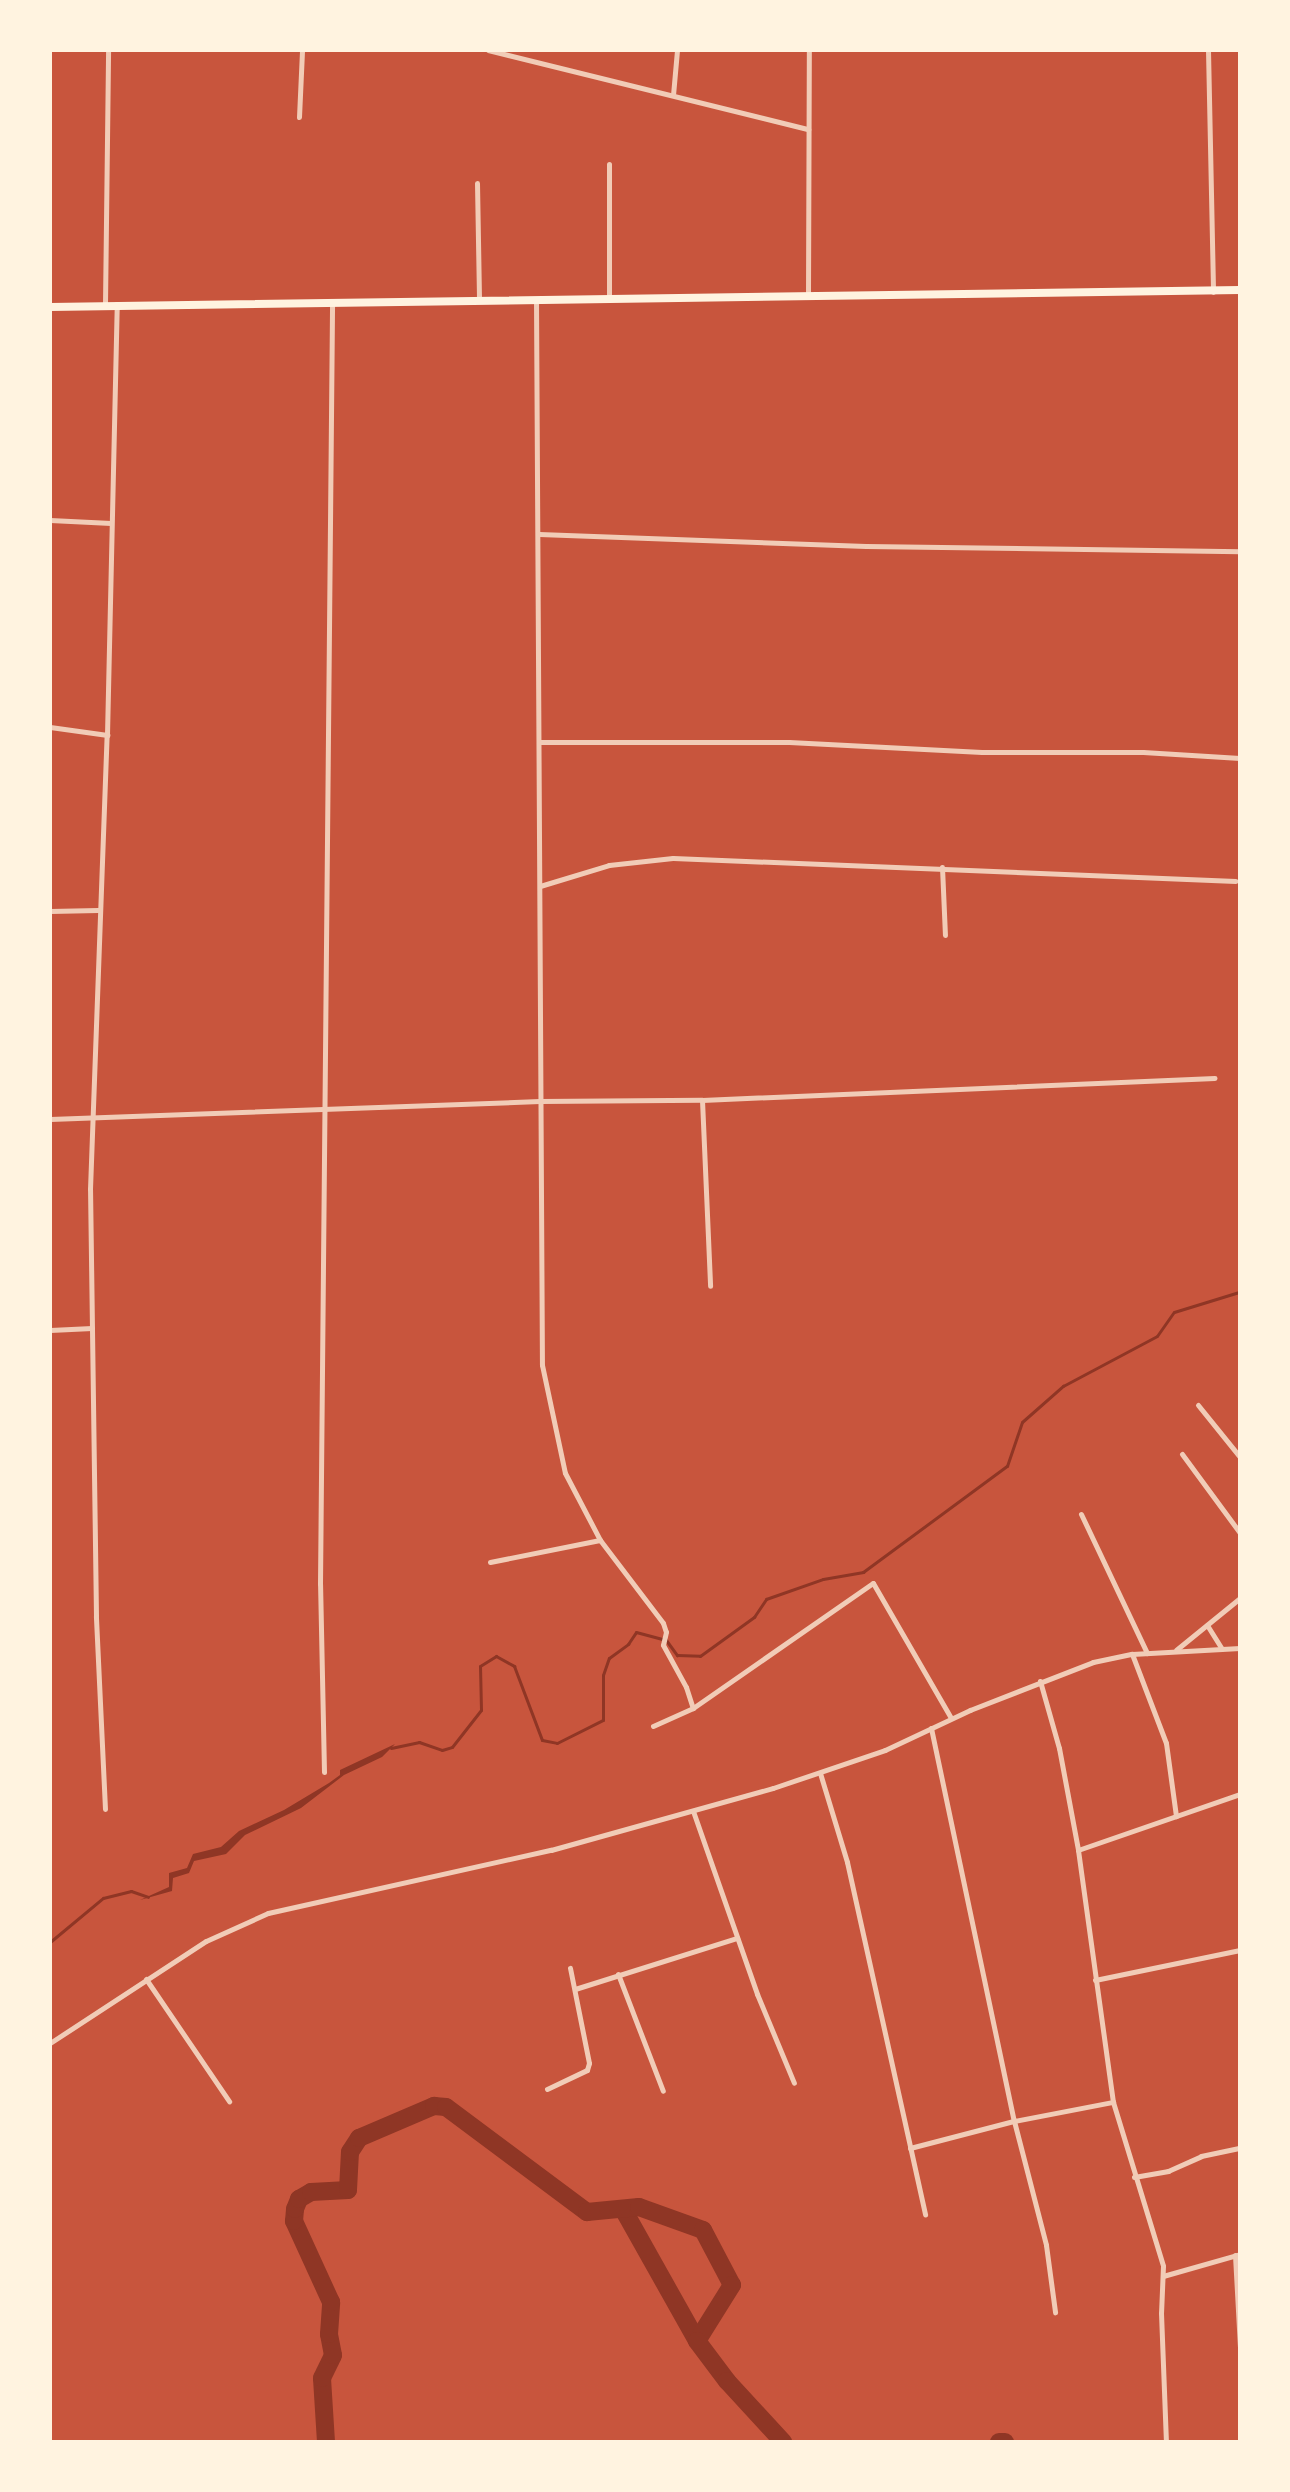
<!DOCTYPE html>
<html>
<head>
<meta charset="utf-8">
<style>
  body { margin:0 }
  #map { position:relative; width:1290px; height:2492px; overflow:hidden; background:#c8553d; font-family:"IBM Plex Sans",sans-serif }
  div>[style] { position:absolute }
  .water>* { inset:0; background:#8f3625 }
  .stream>* { height:3px; margin:-1.5px; padding:0 1.5px; transform-origin:1.5px; border-radius:1.5px; background:#8f3625 }
  .river>* { height:18px; margin:-9px; padding:0 9px; transform-origin:9px; border-radius:9px; background:#8f3625 }
  .minor>* { height:5px; margin:-2.5px; padding:0 2.5px; transform-origin:2.5px; border-radius:2.5px; background:#f1ccb7 }
  .secondary>* { height:8px; margin:-4px; padding:0 4px; transform-origin:4px; border-radius:4px; background:#fff3e0 }
  span { translate:-50% -50%; white-space:nowrap; text-align:center; line-height:1.15; -webkit-text-stroke:7px #fff3e0; paint-order:stroke }
  .frame { position:absolute; inset:0; border:52px solid #fff3e0; pointer-events:none }
</style>
</head>
<body>
<div id="map">
  <div class="water">
    <i style="clip-path:polygon(395px 1744px,382px 1757px,344px 1775px,301px 1808px,245px 1835px,226px 1854px,194px 1861px,189px 1873px,173px 1878px,172px 1891px,140px 1900px,169px 1887px,169px 1873px,187px 1868px,193px 1854px,221px 1847px,239px 1831px,284px 1810px,329px 1783px,340px 1775px,340px 1770px)"></i>
  </div>
  <div class="stream">
    <i style="left:391px;top:1748px;width:29px;rotate:-12deg"></i>
    <i style="left:419px;top:1742px;width:24px;rotate:19deg"></i>
    <i style="left:442px;top:1750px;width:10px;rotate:-17deg"></i>
    <i style="left:452px;top:1747px;width:47px;rotate:-51.9deg"></i>
    <i style="left:481px;top:1710px;width:44px;rotate:-91.3deg"></i>
    <i style="left:480px;top:1666px;width:19px;rotate:-32deg"></i>
    <i style="left:496px;top:1656px;width:21px;rotate:29deg"></i>
    <i style="left:514px;top:1666px;width:79px;rotate:69.3deg"></i>
    <i style="left:542px;top:1740px;width:15px;rotate:11deg"></i>
    <i style="left:557px;top:1743px;width:51px;rotate:-26.6deg"></i>
    <i style="left:603px;top:1720px;width:45px;rotate:-90deg"></i>
    <i style="left:603px;top:1675px;width:18px;rotate:-71deg"></i>
    <i style="left:609px;top:1658px;width:24px;rotate:-36deg"></i>
    <i style="left:628px;top:1644px;width:14px;rotate:-56deg"></i>
    <i style="left:636px;top:1632px;width:31px;rotate:15deg"></i>
    <i style="left:666px;top:1640px;width:19px;rotate:54deg"></i>
    <i style="left:677px;top:1655px;width:23px;rotate:2deg"></i>
    <i style="left:700px;top:1656px;width:67px;rotate:-35.8deg"></i>
    <i style="left:754px;top:1617px;width:22px;rotate:-56deg"></i>
    <i style="left:766px;top:1599px;width:60px;rotate:-19.3deg"></i>
    <i style="left:823px;top:1579px;width:41px;rotate:-9.9deg"></i>
    <i style="left:863px;top:1572px;width:179px;rotate:-36.4deg"></i>
    <i style="left:1007px;top:1466px;width:46px;rotate:-71.2deg"></i>
    <i style="left:1022px;top:1422px;width:55px;rotate:-41.3deg"></i>
    <i style="left:1063px;top:1386px;width:106px;rotate:-28deg"></i>
    <i style="left:1157px;top:1336px;width:29px;rotate:-55deg"></i>
    <i style="left:1174px;top:1312px;width:68px;rotate:-17.1deg"></i>
    <i style="left:1239px;top:1292px;width:15px;rotate:-86deg"></i>
    <i style="left:50px;top:1942px;width:69px;rotate:-39.7deg"></i>
    <i style="left:103px;top:1898px;width:29px;rotate:-14deg"></i>
    <i style="left:131px;top:1891px;width:18px;rotate:19deg"></i>
  </div>
  <div class="river">
    <i style="left:623px;top:2209px;width:151px;rotate:60.7deg"></i>
    <i style="left:326px;top:2442px;width:64px;rotate:-93.6deg"></i>
    <i style="left:322px;top:2378px;width:25px;rotate:-64deg"></i>
    <i style="left:333px;top:2355px;width:21px;rotate:-101deg"></i>
    <i style="left:329px;top:2334px;width:32px;rotate:-86deg"></i>
    <i style="left:331px;top:2302px;width:89px;rotate:-114.6deg"></i>
    <i style="left:294px;top:2221px;width:12px;rotate:-85deg"></i>
    <i style="left:295px;top:2209px;width:11px;rotate:-68deg"></i>
    <i style="left:299px;top:2199px;width:14px;rotate:-30deg"></i>
    <i style="left:311px;top:2192px;width:37px;rotate:-3deg"></i>
    <i style="left:348px;top:2190px;width:38px;rotate:-87deg"></i>
    <i style="left:350px;top:2152px;width:17px;rotate:-57deg"></i>
    <i style="left:359px;top:2138px;width:82px;rotate:-23.1deg"></i>
    <i style="left:434px;top:2106px;width:12px;rotate:5deg"></i>
    <i style="left:446px;top:2107px;width:176px;rotate:36.7deg"></i>
    <i style="left:587px;top:2212px;width:52px;rotate:-5.5deg"></i>
    <i style="left:639px;top:2207px;width:68px;rotate:19.8deg"></i>
    <i style="left:703px;top:2230px;width:62px;rotate:62.2deg"></i>
    <i style="left:732px;top:2285px;width:66px;rotate:122deg"></i>
    <i style="left:697px;top:2341px;width:50px;rotate:53.1deg"></i>
    <i style="left:727px;top:2381px;width:83px;rotate:47.4deg"></i>
    <i style="left:999px;top:2442px;width:6px"></i>
  </div>
  <div class="minor">
    <i style="left:488px;top:50px;width:330px;rotate:13.9deg"></i>
    <i style="left:1208px;top:50px;width:242px;rotate:88.8deg"></i>
    <i style="left:673px;top:95px;width:45px;rotate:-84.9deg"></i>
    <i style="left:299px;top:117px;width:67px;rotate:-87.4deg"></i>
    <i style="left:609px;top:164px;width:133px;rotate:90deg"></i>
    <i style="left:477px;top:183px;width:116px;rotate:89deg"></i>
    <i style="left:808px;top:294px;width:244px;rotate:-89.8deg"></i>
    <i style="left:536px;top:299px;width:1066px;rotate:89.68deg"></i>
    <i style="left:542px;top:1365px;width:110px;rotate:78deg"></i>
    <i style="left:565px;top:1473px;width:76px;rotate:62.4deg"></i>
    <i style="left:600px;top:1540px;width:104px;rotate:52.8deg"></i>
    <i style="left:663px;top:1623px;width:9px;rotate:72deg"></i>
    <i style="left:666px;top:1632px;width:13px;rotate:103deg"></i>
    <i style="left:663px;top:1645px;width:48px;rotate:61.3deg"></i>
    <i style="left:686px;top:1687px;width:22px;rotate:72deg"></i>
    <i style="left:105px;top:304px;width:254px;rotate:-89.3deg"></i>
    <i style="left:50px;top:520px;width:61px;rotate:2.8deg"></i>
    <i style="left:539px;top:534px;width:327px;rotate:2.1deg"></i>
    <i style="left:866px;top:546px;width:374px;rotate:0.8deg"></i>
    <i style="left:50px;top:727px;width:58px;rotate:8deg"></i>
    <i style="left:541px;top:742px;width:248px"></i>
    <i style="left:789px;top:742px;width:193px;rotate:3deg"></i>
    <i style="left:982px;top:752px;width:161px"></i>
    <i style="left:1143px;top:752px;width:97px;rotate:3.5deg"></i>
    <i style="left:942px;top:867px;width:68px;rotate:87.5deg"></i>
    <i style="left:540px;top:886px;width:72px;rotate:-16.9deg"></i>
    <i style="left:609px;top:865px;width:64px;rotate:-6.2deg"></i>
    <i style="left:673px;top:858px;width:563px;rotate:2.34deg"></i>
    <i style="left:50px;top:911px;width:48px;rotate:-1.2deg"></i>
    <i style="left:702px;top:1100px;width:186px;rotate:87.5deg"></i>
    <i style="left:50px;top:1119px;width:490px;rotate:-2.1deg"></i>
    <i style="left:540px;top:1101px;width:162px;rotate:-0.4deg"></i>
    <i style="left:702px;top:1100px;width:513px;rotate:-2.46deg"></i>
    <i style="left:50px;top:1330px;width:42px;rotate:-2.7deg"></i>
    <i style="left:1198px;top:1405px;width:67px;rotate:51.1deg"></i>
    <i style="left:1182px;top:1454px;width:98px;rotate:53.7deg"></i>
    <i style="left:1081px;top:1514px;width:154px;rotate:64.6deg"></i>
    <i style="left:490px;top:1562px;width:112px;rotate:-11.3deg"></i>
    <i style="left:1207px;top:1625px;width:28px;rotate:58deg"></i>
    <i style="left:1176px;top:1650px;width:82px;rotate:-39.1deg"></i>
    <i style="left:1132px;top:1654px;width:95px;rotate:69.1deg"></i>
    <i style="left:1166px;top:1743px;width:74px;rotate:82.2deg"></i>
    <i style="left:1040px;top:1681px;width:70px;rotate:74.2deg"></i>
    <i style="left:1059px;top:1748px;width:104px;rotate:79.4deg"></i>
    <i style="left:1078px;top:1850px;width:254px;rotate:82.1deg"></i>
    <i style="left:1113px;top:2102px;width:171px;rotate:73deg"></i>
    <i style="left:1163px;top:2266px;width:47px;rotate:92.4deg"></i>
    <i style="left:1161px;top:2313px;width:129px;rotate:87.8deg"></i>
    <i style="left:653px;top:1726px;width:44px;rotate:-24.2deg"></i>
    <i style="left:693px;top:1708px;width:219px;rotate:-34.8deg"></i>
    <i style="left:873px;top:1583px;width:156px;rotate:60deg"></i>
    <i style="left:931px;top:1728px;width:402px;rotate:78.1deg"></i>
    <i style="left:1014px;top:2121px;width:128px;rotate:75.5deg"></i>
    <i style="left:1046px;top:2245px;width:68px;rotate:82.3deg"></i>
    <i style="left:324px;top:1772px;width:188px;rotate:-91.2deg"></i>
    <i style="left:320px;top:1584px;width:1281px;rotate:-89.46deg"></i>
    <i style="left:820px;top:1773px;width:93px;rotate:73.1deg"></i>
    <i style="left:847px;top:1862px;width:361px;rotate:77.5deg"></i>
    <i style="left:105px;top:1809px;width:193px;rotate:-92.7deg"></i>
    <i style="left:96px;top:1616px;width:427px;rotate:-90.8deg"></i>
    <i style="left:90px;top:1189px;width:454px;rotate:-87.9deg"></i>
    <i style="left:107px;top:735px;width:431px;rotate:-88.7deg"></i>
    <i style="left:693px;top:1811px;width:194px;rotate:70.7deg"></i>
    <i style="left:757px;top:1994px;width:96px;rotate:67.4deg"></i>
    <i style="left:1078px;top:1850px;width:171px;rotate:-19.1deg"></i>
    <i style="left:618px;top:1974px;width:125px;rotate:69deg"></i>
    <i style="left:146px;top:1979px;width:148px;rotate:55.8deg"></i>
    <i style="left:1095px;top:1980px;width:148px;rotate:-11.7deg"></i>
    <i style="left:575px;top:1989px;width:170px;rotate:-17.5deg"></i>
    <i style="left:50px;top:2043px;width:186px;rotate:-33.2deg"></i>
    <i style="left:206px;top:1941px;width:68px;rotate:-24.3deg"></i>
    <i style="left:268px;top:1913px;width:290px;rotate:-12.6deg"></i>
    <i style="left:551px;top:1850px;width:230px;rotate:-15.6deg"></i>
    <i style="left:773px;top:1788px;width:118px;rotate:-18.7deg"></i>
    <i style="left:885px;top:1750px;width:94px;rotate:-25.2deg"></i>
    <i style="left:970px;top:1710px;width:132px;rotate:-21.3deg"></i>
    <i style="left:1093px;top:1662px;width:40px;rotate:-12deg"></i>
    <i style="left:1132px;top:1654px;width:108px;rotate:-3.2deg"></i>
    <i style="left:547px;top:2089px;width:44px;rotate:-25.4deg"></i>
    <i style="left:587px;top:2070px;width:7px;rotate:-74deg"></i>
    <i style="left:589px;top:2063px;width:97px;rotate:-101.3deg"></i>
    <i style="left:910px;top:2148px;width:107px;rotate:-14.6deg"></i>
    <i style="left:1014px;top:2121px;width:101px;rotate:-10.9deg"></i>
    <i style="left:1134px;top:2177px;width:35px;rotate:-10deg"></i>
    <i style="left:1168px;top:2171px;width:36px;rotate:-24deg"></i>
    <i style="left:1201px;top:2156px;width:40px;rotate:-12deg"></i>
    <i style="left:1235px;top:2255px;width:92px;rotate:86.9deg"></i>
    <i style="left:1163px;top:2276px;width:80px;rotate:-15.9deg"></i>
    <i style="left:1240px;top:2370px;width:39px;rotate:90deg"></i>
  </div>
  <div class="secondary">
    <i style="left:50px;top:307px;width:1190px;rotate:-0.82deg"></i>
  </div>
  <div class="frame"></div>
</div>
</body>
</html>
